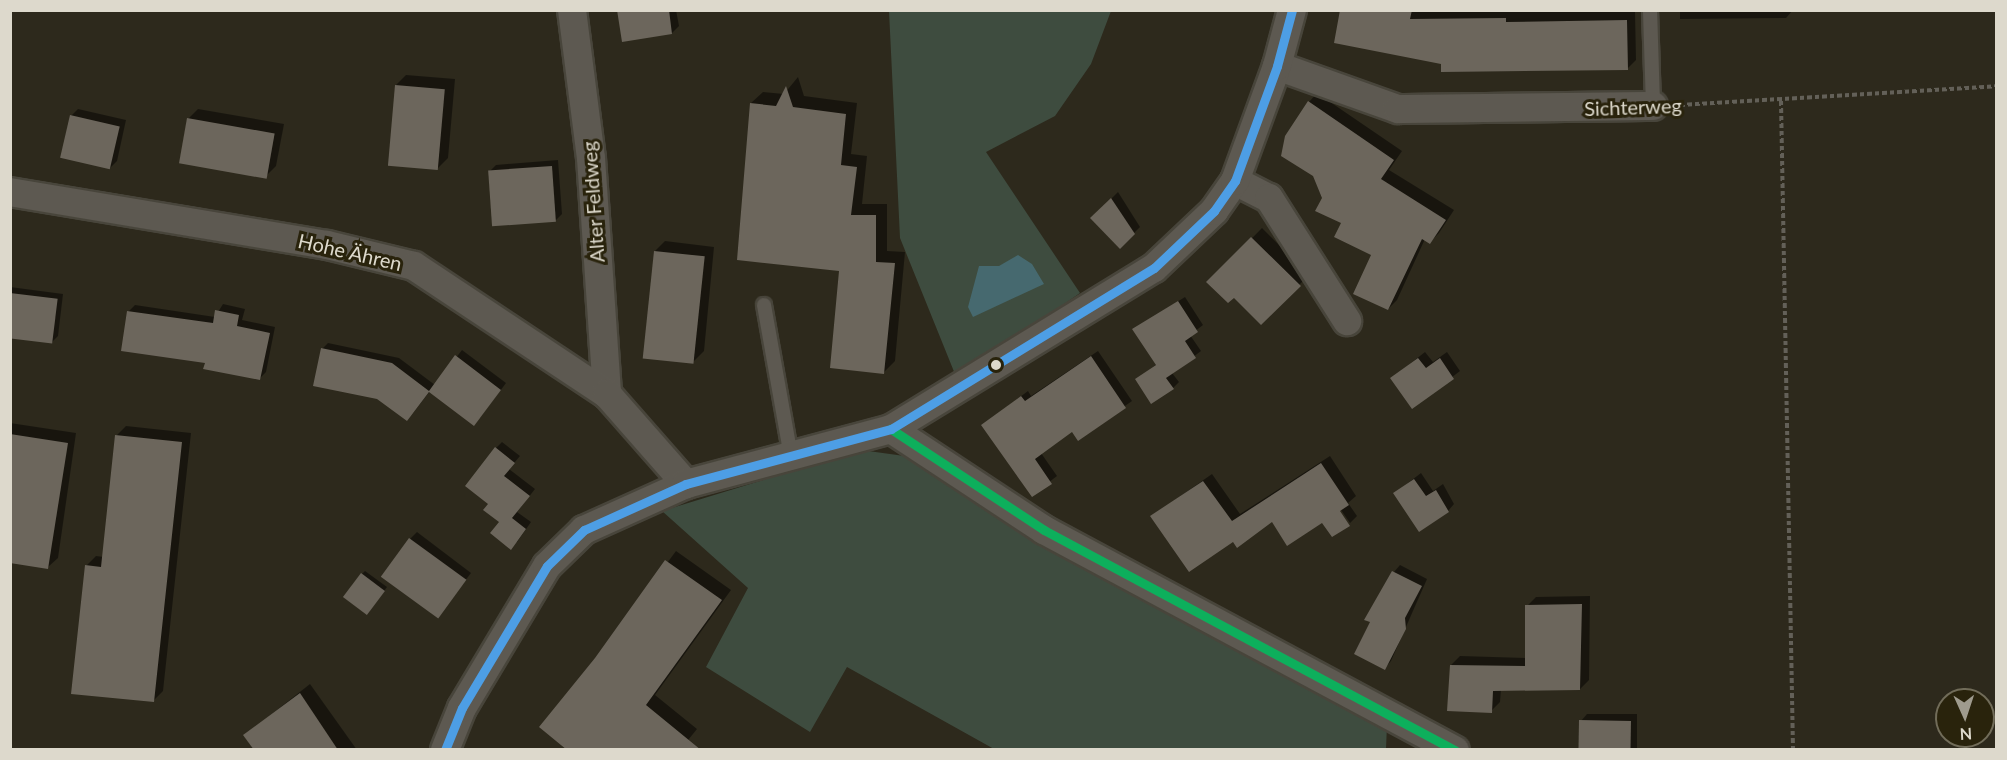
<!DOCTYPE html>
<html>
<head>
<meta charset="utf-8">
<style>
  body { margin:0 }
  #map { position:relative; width:2007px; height:760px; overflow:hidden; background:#2d291c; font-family:Lato,sans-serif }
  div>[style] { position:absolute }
  .green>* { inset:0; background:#3e4c3f }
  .water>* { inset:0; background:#46696f }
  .shadow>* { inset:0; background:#0007 }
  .building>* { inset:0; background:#6c665c; transform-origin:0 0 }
  .path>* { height:4px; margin-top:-2px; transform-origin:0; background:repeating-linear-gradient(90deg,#636058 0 4.5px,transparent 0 7.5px) }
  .roads { filter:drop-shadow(2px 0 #48453b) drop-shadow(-2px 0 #48453b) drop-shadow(0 2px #48453b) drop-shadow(0 -2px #48453b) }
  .lane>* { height:14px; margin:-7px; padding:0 7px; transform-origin:7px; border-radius:7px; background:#5d5951 }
  .street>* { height:28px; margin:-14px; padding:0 14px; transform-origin:14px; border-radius:14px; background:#5d5951 }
  .bus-1>* { height:9px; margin:-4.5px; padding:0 4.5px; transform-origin:4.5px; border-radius:4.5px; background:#0daf5c }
  .bus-2>* { height:9px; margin:-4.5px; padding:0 4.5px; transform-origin:4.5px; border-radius:4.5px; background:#4d9ee5 }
  .dots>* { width:16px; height:16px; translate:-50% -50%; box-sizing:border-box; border:3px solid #29230c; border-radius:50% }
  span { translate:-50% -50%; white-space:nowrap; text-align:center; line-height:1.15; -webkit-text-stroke:6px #29230c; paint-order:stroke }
  .street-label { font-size:20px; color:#ddd9cc }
  .frame { position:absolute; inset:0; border:12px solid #ddd9cc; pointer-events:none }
  .north { position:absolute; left:1935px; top:688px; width:60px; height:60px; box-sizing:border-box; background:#29230c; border:2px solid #716c59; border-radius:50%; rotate:177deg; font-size:16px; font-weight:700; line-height:24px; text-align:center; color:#ddd9cc }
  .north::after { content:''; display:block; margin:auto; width:21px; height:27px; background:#9f9b8e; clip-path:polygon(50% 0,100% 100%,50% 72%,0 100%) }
</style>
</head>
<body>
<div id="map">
  <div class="green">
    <i style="clip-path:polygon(889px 11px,1111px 11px,1091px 64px,1055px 116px,986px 152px,1080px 293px,957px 379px,900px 238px)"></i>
    <i style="clip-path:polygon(861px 450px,919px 458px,1387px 725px,1386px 749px,994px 749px,847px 667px,810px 732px,706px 667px,748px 588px,662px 511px)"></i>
  </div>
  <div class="water">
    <i style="clip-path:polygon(1018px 255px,1032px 264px,1044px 284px,973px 317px,968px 307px,979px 266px,999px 266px)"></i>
  </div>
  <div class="shadow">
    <i style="clip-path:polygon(619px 10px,676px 10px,679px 26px,672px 33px)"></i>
    <i style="clip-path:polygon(1342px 10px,1635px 12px,1636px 60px,1627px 69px,1443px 63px)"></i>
    <i style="clip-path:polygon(1680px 10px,1793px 10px,1786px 18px,1680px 19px)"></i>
    <i style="clip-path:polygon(406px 75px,455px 79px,448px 158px,438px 168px,396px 85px)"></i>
    <i style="clip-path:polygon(798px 77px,804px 96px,857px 103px,851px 154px,867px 156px,862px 204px,887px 204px,887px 251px,905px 252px,895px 361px,884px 372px,841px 269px,751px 103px,763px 92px,784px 94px)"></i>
    <i style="clip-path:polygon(1317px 93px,1402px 151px,1389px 170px,1454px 210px,1439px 233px,1430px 242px,1425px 239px,1397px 300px,1388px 309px,1373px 254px,1323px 198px,1309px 102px)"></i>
    <i style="clip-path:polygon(78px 109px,126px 120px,117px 161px,110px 168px,71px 116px)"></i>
    <i style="clip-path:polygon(198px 109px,284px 124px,276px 166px,266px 176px,188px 119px)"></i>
    <i style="clip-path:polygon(558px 160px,562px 214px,555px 221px,489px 172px,496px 165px)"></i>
    <i style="clip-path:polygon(1118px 192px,1140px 227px,1120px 247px,1092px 218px)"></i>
    <i style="clip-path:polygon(1262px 228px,1309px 275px,1261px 323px,1234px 295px,1209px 282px)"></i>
    <i style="clip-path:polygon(665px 241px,714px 247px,704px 351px,694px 361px,655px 251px)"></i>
    <i style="clip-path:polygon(10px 287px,63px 294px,58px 336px,52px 342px,10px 337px)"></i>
    <i style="clip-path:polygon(1185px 297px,1203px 325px,1190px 335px,1201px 351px,1172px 373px,1179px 382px,1173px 388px,1137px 379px,1157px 364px,1134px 329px)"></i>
    <i style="clip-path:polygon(223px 304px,245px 309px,242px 320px,275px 327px,266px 372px,260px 378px,206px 361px,128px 312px,135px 305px,215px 317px)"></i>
    <i style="clip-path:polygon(328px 343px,399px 358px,435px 385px,462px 350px,506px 383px,480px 418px,430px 391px,413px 413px,322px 349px)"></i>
    <i style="clip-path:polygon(1098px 351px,1132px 401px,1078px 439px,1072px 430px,1041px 453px,1057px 476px,1032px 495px,983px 425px,1028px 391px,1031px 396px)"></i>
    <i style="clip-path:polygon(1425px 352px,1433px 362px,1447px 352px,1460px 371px,1413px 407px,1392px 378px)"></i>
    <i style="clip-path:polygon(10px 423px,76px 433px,58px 558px,48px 567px,10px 562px)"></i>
    <i style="clip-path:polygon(126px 426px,191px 433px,163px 691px,153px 701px,86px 566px,96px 556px,104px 557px,116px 436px)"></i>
    <i style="clip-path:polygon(502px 442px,520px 456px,509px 469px,535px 489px,517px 512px,531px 522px,517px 542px,490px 503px,496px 448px)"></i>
    <i style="clip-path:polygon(1330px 456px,1356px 496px,1348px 503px,1357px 516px,1350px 523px,1337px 504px,1323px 521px,1272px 520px,1234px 540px,1152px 516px,1212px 474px,1240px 514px)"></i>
    <i style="clip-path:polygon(1421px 473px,1433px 491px,1443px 484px,1454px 504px,1448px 511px,1395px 493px)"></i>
    <i style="clip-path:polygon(417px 532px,471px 573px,437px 617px,410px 539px)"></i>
    <i style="clip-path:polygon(676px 551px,731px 590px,655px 695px,697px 729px,680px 750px,596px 659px)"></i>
    <i style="clip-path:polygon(1400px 565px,1427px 579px,1391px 661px,1385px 668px,1394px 572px)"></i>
    <i style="clip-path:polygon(365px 571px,387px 587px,370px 610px,362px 574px)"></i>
    <i style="clip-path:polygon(1590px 596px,1589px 680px,1580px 689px,1501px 689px,1500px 702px,1491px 711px,1451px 665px,1460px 656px,1527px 658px,1527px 606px,1536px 597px)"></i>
    <i style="clip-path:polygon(310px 684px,357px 750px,256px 750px,245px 735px)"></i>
    <i style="clip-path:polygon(1587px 714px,1637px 714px,1637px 750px,1581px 750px,1581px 721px)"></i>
  </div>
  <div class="building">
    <i style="clip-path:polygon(617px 10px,669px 10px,672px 34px,622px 42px)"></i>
    <i style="clip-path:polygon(1340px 10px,1412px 10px,1410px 19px,1506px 18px,1506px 22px,1627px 20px,1628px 70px,1441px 72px,1441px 64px,1334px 43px)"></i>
    <i style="left:395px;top:85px;width:50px;height:81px;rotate:5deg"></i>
    <i style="clip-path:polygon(786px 86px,793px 107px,846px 114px,841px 165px,857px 167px,851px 215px,876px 215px,876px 262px,895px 263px,884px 374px,830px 368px,839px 271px,737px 260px,750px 103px,776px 106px)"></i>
    <i style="clip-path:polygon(1308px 101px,1394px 160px,1381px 179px,1446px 220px,1430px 244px,1422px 239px,1388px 310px,1353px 294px,1371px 255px,1334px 237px,1341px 223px,1315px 211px,1322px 198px,1313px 176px,1281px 156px,1285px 136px)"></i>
    <i style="left:70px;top:115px;width:51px;height:44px;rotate:13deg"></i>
    <i style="left:187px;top:118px;width:89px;height:46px;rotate:10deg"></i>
    <i style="left:552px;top:166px;width:56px;height:64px;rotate:86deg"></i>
    <i style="clip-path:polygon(1111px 198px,1135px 234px,1120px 249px,1090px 218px)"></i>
    <i style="clip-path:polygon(1251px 237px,1301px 286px,1261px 325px,1234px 298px,1228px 303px,1206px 282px)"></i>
    <i style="left:654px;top:251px;width:51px;height:108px;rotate:6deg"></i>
    <i style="left:10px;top:293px;width:48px;height:45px;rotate:7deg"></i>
    <i style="clip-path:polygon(1178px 301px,1198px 332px,1185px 341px,1196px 358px,1166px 378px,1174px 389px,1151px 404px,1135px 379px,1156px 365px,1132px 329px)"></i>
    <i style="clip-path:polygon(215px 310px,239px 315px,237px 326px,270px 333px,260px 380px,203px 369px,205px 363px,121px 351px,127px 311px,213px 323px)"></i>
    <i style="clip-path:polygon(321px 348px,392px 363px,429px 391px,455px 355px,501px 390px,474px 426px,429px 392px,407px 421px,377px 399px,313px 386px)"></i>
    <i style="clip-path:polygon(1091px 356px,1126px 408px,1078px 441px,1072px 432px,1035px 459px,1052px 484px,1032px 497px,981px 425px,1021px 396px,1025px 401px)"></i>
    <i style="clip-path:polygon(1418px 358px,1426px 368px,1440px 358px,1454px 379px,1412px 409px,1390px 378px)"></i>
    <i style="clip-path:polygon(10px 434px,68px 443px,48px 569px,10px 563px)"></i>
    <i style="clip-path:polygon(115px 435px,182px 442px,154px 702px,71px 694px,85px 565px,101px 567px)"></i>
    <i style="clip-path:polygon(495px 447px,515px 463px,504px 476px,530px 496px,512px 518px,526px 529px,511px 550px,490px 533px,499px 522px,483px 510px,488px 504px,465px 486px)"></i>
    <i style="clip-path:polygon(1321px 463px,1349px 505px,1340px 511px,1350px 526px,1332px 537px,1322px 523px,1287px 546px,1272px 522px,1237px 548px,1233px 542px,1189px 572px,1150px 516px,1203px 481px,1232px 521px)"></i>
    <i style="clip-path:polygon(1414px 479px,1426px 496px,1436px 490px,1449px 512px,1419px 532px,1393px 493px)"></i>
    <i style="left:409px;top:538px;width:71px;height:48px;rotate:36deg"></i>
    <i style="clip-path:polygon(665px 560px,722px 600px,646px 705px,701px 750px,567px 750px,539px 727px,595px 658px)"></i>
    <i style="clip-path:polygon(1392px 571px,1422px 586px,1405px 618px,1406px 629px,1385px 670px,1354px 654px,1370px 622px,1364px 620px)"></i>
    <i style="left:361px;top:573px;width:30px;height:30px;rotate:37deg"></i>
    <i style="clip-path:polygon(1582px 604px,1580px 690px,1493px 691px,1492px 713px,1447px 711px,1450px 665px,1525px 666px,1525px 605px)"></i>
    <i style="clip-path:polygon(300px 693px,338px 750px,254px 750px,243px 735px)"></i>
    <i style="left:1579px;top:720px;width:52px;height:30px;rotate:1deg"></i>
  </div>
  <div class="path">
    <i style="left:1781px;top:101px;width:649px;rotate:88.94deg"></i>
    <i style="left:1680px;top:105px;width:317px;rotate:-3.4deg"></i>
  </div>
  <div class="roads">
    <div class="lane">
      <i style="left:1650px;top:10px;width:96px;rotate:88.2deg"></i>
      <i style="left:764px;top:305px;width:154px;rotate:79.9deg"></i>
    </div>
    <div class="street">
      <i style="left:572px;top:10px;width:149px;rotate:82.7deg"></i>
      <i style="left:591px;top:158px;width:237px;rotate:86.1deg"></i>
      <i style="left:1277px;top:66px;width:128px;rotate:19.6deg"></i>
      <i style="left:1398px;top:109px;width:255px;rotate:-0.7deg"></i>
      <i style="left:1235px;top:181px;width:38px;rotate:27deg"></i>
      <i style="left:1269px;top:198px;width:146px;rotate:57.6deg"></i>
      <i style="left:10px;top:192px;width:321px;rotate:9.5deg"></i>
      <i style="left:327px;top:245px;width:89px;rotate:13.6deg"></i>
      <i style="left:414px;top:266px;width:232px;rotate:33.6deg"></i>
      <i style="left:607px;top:394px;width:120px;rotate:48.7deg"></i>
      <i style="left:891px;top:429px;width:183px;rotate:33.4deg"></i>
      <i style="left:1044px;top:530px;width:466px;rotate:28.2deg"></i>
      <i style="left:445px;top:750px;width:45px;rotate:-68deg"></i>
      <i style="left:462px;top:708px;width:165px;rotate:-59.1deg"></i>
      <i style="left:547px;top:566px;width:52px;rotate:-44.2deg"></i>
      <i style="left:584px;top:530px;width:112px;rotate:-24.3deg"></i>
      <i style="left:686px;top:484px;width:212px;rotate:-15deg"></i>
      <i style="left:891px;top:429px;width:308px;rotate:-31.5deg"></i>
      <i style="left:1154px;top:268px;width:83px;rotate:-43.5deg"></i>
      <i style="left:1214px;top:211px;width:37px;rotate:-55deg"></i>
      <i style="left:1235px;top:181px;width:122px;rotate:-69.9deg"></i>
      <i style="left:1277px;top:66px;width:58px;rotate:-75deg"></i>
    </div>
  </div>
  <div class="bus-1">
    <i style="left:891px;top:429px;width:183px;rotate:33.4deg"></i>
    <i style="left:1044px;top:530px;width:466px;rotate:28.2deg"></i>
  </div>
  <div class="bus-2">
    <i style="left:445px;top:750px;width:45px;rotate:-68deg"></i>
    <i style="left:462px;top:708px;width:165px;rotate:-59.1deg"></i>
    <i style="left:547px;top:566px;width:52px;rotate:-44.2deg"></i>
    <i style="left:584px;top:530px;width:112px;rotate:-24.3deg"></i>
    <i style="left:686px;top:484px;width:212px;rotate:-15deg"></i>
    <i style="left:891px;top:429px;width:308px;rotate:-31.5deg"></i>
    <i style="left:1154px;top:268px;width:83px;rotate:-43.5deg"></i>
    <i style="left:1214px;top:211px;width:37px;rotate:-55deg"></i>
    <i style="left:1235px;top:181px;width:122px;rotate:-69.9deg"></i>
    <i style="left:1277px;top:66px;width:58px;rotate:-75deg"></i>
  </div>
  <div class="dots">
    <i style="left:996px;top:365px;background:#ddd9cc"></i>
  </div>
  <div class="street-label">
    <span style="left:1633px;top:107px;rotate:-2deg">Sichterweg</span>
    <span style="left:593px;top:202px;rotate:-94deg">Alter Feldweg</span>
    <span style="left:350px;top:252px;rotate:13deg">Hohe Ähren</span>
  </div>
  <div class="frame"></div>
  <div class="north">N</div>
</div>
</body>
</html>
